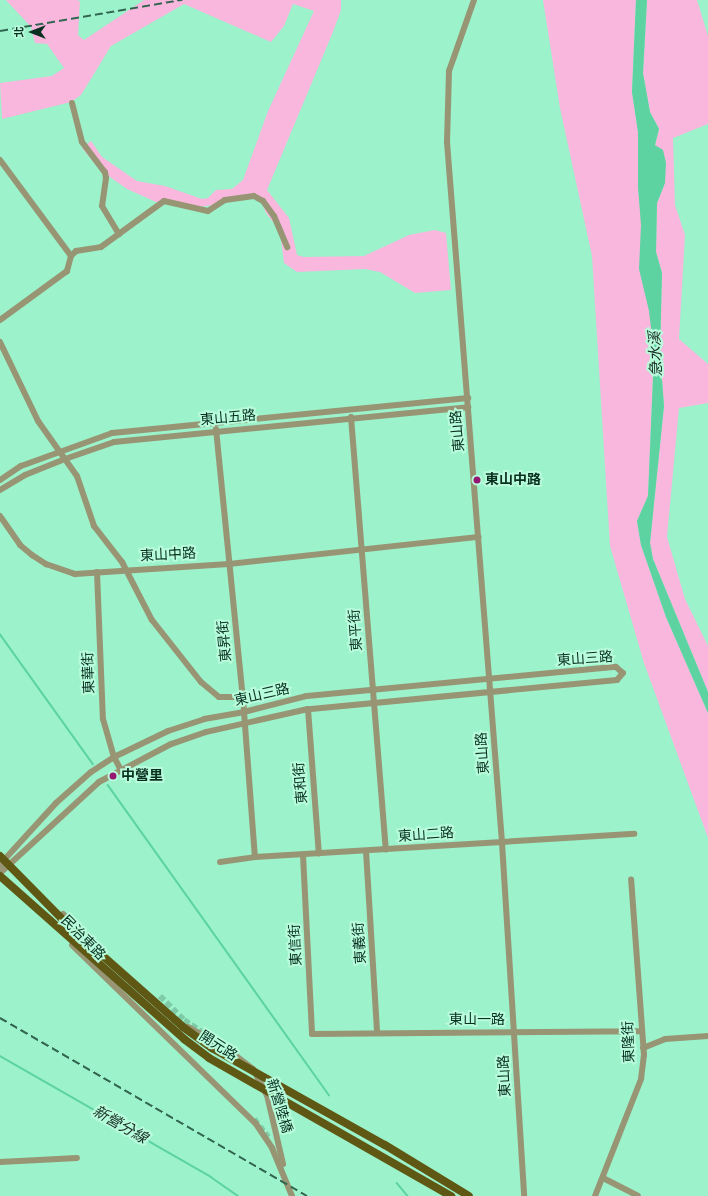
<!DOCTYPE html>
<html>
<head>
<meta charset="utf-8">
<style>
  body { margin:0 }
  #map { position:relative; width:708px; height:1196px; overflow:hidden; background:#9cf2ca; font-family:Rubik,"Noto Sans TC",sans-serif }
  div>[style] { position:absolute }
  .green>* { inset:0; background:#f9b7de }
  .water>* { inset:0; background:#5cd3a1 }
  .stream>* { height:1.5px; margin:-0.75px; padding:0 0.75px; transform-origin:0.75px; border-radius:0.75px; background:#5cd3a1 }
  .minor-tunnel>* { height:6px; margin-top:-3px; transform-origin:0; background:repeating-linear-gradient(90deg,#7fcba8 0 6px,transparent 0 9px) }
  .minor>* { height:6px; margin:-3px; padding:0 3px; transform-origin:3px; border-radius:3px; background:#989574 }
  .major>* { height:8px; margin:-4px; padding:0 4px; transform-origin:4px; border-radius:4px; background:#5f5814 }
  .rail>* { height:1.5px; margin-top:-0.75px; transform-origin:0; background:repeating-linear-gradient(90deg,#31654f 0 8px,transparent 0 12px) }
  .dots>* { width:11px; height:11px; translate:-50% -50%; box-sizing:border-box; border:2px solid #b8fcdb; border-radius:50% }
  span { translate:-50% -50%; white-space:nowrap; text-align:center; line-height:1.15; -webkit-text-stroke:4px #b8fcdb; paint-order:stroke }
  .street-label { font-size:14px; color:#092f20 }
  .poi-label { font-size:14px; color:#092f20; font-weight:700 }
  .left { translate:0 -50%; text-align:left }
  .water-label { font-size:15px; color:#1a2f25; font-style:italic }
  .north { position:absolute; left:12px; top:12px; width:40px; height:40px; -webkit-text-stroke:3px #b8fcdb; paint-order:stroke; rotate:270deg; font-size:11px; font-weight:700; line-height:16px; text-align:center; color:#092f20 }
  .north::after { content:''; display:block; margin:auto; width:14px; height:18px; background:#092f20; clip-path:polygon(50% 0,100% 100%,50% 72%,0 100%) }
</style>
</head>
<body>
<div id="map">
  <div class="green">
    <i style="clip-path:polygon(6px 0,78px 0,80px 2px,78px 35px,84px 40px,144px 0,341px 0,341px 10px,333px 32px,267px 190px,289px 218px,297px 255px,304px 257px,364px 256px,409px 235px,435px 230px,446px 233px,451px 290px,415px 293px,380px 272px,365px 269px,297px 272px,284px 263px,280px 231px,266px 213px,261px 201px,251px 198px,232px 197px,221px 204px,190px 208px,156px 202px,127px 189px,100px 170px,82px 148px,91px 141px,102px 157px,137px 181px,165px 186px,202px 199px,208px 198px,216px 190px,232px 189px,243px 180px,268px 111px,314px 11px,293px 4px,284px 26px,271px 42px,184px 4px,111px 46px,81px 95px,71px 102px,2px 119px,0 83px,52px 76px,64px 68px,47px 44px,35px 43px,31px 27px)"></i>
    <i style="clip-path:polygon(543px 0,636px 0,632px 92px,638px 132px,638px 187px,654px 353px,648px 496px,637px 521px,641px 545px,666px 617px,708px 713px,708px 838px,644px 663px,610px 546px,592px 256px,560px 108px)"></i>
    <i style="clip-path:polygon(647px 0,697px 0,708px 36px,708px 124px,673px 138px,675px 205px,685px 235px,679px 339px,708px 364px,708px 403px,679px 408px,667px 537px,685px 599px,708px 646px,708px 692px,653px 559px,650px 543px,664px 406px,660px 353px,662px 273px,656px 252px,657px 203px,665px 183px,655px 145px,659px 129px,650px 112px,643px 73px)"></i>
  </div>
  <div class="water">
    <i style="clip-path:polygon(636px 0,647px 0,643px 73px,650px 112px,659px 129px,655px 145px,663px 150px,666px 163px,665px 183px,657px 203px,656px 252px,662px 273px,660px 353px,664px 406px,650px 543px,653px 559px,708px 692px,708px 713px,666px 617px,641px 545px,637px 521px,648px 496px,654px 353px,649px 311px,639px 269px,641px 225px,638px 187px,638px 132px,632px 92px)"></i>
  </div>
  <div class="stream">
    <i style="left:0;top:634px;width:160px;rotate:54.4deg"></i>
    <i style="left:108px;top:785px;width:381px;rotate:54.5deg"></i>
    <i style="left:0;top:1056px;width:243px;rotate:29.8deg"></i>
    <i style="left:211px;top:1177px;width:33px;rotate:35deg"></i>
    <i style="left:397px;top:1183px;width:17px;rotate:50deg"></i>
  </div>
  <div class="minor-tunnel">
    <i style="left:160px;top:996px;width:34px;rotate:45deg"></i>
    <i style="left:184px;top:1020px;width:25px;rotate:34deg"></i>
    <i style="left:254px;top:1119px;width:23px;rotate:52deg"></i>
  </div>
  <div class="minor">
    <i style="left:474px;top:0;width:75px;rotate:109.4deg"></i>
    <i style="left:449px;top:71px;width:71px;rotate:91.6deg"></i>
    <i style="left:447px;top:142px;width:703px;rotate:85.51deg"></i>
    <i style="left:502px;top:843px;width:354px;rotate:86.4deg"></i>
    <i style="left:72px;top:103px;width:40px;rotate:75.6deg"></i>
    <i style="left:82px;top:142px;width:38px;rotate:53deg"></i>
    <i style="left:105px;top:172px;width:6px;rotate:81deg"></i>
    <i style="left:106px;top:178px;width:28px;rotate:98deg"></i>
    <i style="left:102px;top:206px;width:33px;rotate:59deg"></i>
    <i style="left:0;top:160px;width:119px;rotate:53.5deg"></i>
    <i style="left:71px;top:256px;width:16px;rotate:105deg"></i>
    <i style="left:67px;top:271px;width:83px;rotate:143.8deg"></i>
    <i style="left:71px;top:256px;width:7px;rotate:-45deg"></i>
    <i style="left:76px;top:251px;width:25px;rotate:-9deg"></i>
    <i style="left:101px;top:247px;width:78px;rotate:-36.1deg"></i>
    <i style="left:164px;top:201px;width:45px;rotate:12.8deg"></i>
    <i style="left:208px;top:211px;width:20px;rotate:-33deg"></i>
    <i style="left:225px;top:200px;width:29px;rotate:-8deg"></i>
    <i style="left:254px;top:196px;width:10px;rotate:29deg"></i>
    <i style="left:263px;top:201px;width:19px;rotate:54deg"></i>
    <i style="left:274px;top:216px;width:34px;rotate:67deg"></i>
    <i style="left:0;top:342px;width:88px;rotate:64.3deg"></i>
    <i style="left:38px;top:421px;width:67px;rotate:54.7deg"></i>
    <i style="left:77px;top:476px;width:53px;rotate:71.2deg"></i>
    <i style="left:94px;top:526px;width:46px;rotate:52.1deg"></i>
    <i style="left:122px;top:562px;width:65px;rotate:62.7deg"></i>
    <i style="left:152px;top:620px;width:79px;rotate:51.7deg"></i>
    <i style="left:201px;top:682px;width:23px;rotate:40deg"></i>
    <i style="left:219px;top:697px;width:23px"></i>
    <i style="left:351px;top:417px;width:434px;rotate:85.4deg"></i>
    <i style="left:216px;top:429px;width:284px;rotate:84.3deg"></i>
    <i style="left:244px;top:712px;width:145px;rotate:85.7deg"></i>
    <i style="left:0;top:480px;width:25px;rotate:-34deg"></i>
    <i style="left:21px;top:466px;width:97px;rotate:-19.9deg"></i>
    <i style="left:112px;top:433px;width:358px;rotate:-5.6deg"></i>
    <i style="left:0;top:490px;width:29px;rotate:-31deg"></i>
    <i style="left:25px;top:475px;width:43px;rotate:-21.8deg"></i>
    <i style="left:65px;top:459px;width:52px;rotate:-19.1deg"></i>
    <i style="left:114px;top:442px;width:356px;rotate:-5.6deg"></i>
    <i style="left:0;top:516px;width:35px;rotate:55deg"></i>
    <i style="left:20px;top:545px;width:16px;rotate:40deg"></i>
    <i style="left:32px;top:555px;width:17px;rotate:33deg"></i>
    <i style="left:46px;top:564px;width:31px;rotate:19deg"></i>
    <i style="left:75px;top:574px;width:154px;rotate:-3.7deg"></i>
    <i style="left:229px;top:564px;width:251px;rotate:-6.2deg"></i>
    <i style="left:97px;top:572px;width:147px;rotate:87.7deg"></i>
    <i style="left:103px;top:719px;width:40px;rotate:74deg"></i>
    <i style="left:114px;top:757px;width:15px;rotate:62deg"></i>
    <i style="left:308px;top:709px;width:145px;rotate:85.7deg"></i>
    <i style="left:366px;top:851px;width:182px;rotate:86.5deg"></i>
    <i style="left:303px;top:855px;width:179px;rotate:87.1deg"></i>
    <i style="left:312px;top:1034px;width:329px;rotate:-0.5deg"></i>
    <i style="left:220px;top:862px;width:35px;rotate:-8deg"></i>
    <i style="left:255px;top:857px;width:380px;rotate:-3.5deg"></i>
    <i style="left:0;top:870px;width:11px;rotate:-68deg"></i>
    <i style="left:4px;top:860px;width:77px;rotate:-47.6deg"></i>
    <i style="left:56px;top:803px;width:47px;rotate:-41.5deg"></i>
    <i style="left:91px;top:772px;width:27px;rotate:-33deg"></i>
    <i style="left:114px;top:757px;width:60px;rotate:-25.7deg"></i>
    <i style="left:168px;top:731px;width:38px;rotate:-18deg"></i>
    <i style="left:204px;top:719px;width:41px;rotate:-9.9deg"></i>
    <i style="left:244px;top:712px;width:65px;rotate:-14.3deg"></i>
    <i style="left:307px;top:696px;width:310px;rotate:-5.4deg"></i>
    <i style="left:616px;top:667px;width:9px;rotate:41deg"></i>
    <i style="left:623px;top:673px;width:9px;rotate:131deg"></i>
    <i style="left:617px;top:680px;width:310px;rotate:174.6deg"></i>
    <i style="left:308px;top:709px;width:105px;rotate:167.3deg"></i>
    <i style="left:206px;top:732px;width:37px;rotate:161deg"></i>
    <i style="left:171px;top:744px;width:81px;rotate:152.2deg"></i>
    <i style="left:99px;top:782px;width:134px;rotate:137.4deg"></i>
    <i style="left:63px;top:914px;width:30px;rotate:44deg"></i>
    <i style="left:72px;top:945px;width:257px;rotate:44.2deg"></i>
    <i style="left:256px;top:1124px;width:29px;rotate:56deg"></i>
    <i style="left:272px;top:1148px;width:52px;rotate:67.4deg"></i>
    <i style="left:188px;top:1027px;width:43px;rotate:28.9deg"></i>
    <i style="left:226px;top:1048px;width:34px;rotate:38deg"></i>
    <i style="left:253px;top:1069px;width:30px;rotate:62deg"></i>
    <i style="left:267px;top:1095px;width:71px;rotate:76.9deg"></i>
    <i style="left:643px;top:1048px;width:24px;rotate:-22deg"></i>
    <i style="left:665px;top:1039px;width:43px;rotate:-4deg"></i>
    <i style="left:0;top:1162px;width:77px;rotate:-3deg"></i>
    <i style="left:603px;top:1178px;width:39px;rotate:27deg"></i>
    <i style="left:595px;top:1196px;width:126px;rotate:-68.5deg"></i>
    <i style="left:641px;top:1079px;width:24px;rotate:-83deg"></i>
    <i style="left:644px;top:1055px;width:176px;rotate:-94.2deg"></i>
  </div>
  <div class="major">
    <i style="left:0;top:856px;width:98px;rotate:45.4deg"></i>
    <i style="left:69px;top:926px;width:152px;rotate:41.5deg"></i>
    <i style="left:183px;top:1027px;width:36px;rotate:36deg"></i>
    <i style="left:212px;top:1048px;width:198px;rotate:29.3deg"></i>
    <i style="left:385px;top:1145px;width:98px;rotate:31.3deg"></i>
    <i style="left:0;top:876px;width:246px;rotate:41.5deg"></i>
    <i style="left:184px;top:1039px;width:31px;rotate:37deg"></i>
    <i style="left:209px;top:1058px;width:279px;rotate:29.7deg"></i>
  </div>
  <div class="rail">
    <i style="left:0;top:31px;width:185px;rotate:-9.7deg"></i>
    <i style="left:0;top:1018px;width:355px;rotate:30.1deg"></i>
  </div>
  <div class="dots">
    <i style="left:477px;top:480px;background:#951771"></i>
    <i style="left:113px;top:776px;background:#951771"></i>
  </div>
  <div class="street-label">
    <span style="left:228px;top:418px;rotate:-5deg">東山五路</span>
    <span style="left:458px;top:431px;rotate:-95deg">東山路</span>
    <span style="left:168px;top:555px;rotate:-3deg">東山中路</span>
    <span style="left:356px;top:630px;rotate:-94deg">東平街</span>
    <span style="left:225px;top:641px;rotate:-95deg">東昇街</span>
    <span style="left:585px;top:659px;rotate:-4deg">東山三路</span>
    <span style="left:89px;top:673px;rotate:-92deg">東華街</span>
    <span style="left:262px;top:695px;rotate:-13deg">東山三路</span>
    <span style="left:483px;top:753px;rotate:-94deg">東山路</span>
    <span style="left:301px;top:783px;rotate:-95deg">東和街</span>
    <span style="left:426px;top:835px;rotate:-4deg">東山二路</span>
    <span style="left:83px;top:938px;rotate:45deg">民治東路</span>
    <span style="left:360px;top:943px;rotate:-94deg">東義街</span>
    <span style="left:296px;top:945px;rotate:-93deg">東信街</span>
    <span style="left:477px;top:1020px">東山一路</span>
    <span style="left:629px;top:1042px;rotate:-92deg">東隆街</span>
    <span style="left:218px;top:1046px;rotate:33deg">開元路</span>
    <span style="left:505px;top:1076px;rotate:-93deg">東山路</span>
    <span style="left:279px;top:1106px;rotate:73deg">新營陸橋</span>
  </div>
  <div class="poi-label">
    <span class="left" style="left:485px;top:480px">東山中路</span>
    <span class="left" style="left:121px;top:776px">中營里</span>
  </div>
  <div class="water-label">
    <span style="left:656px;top:354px;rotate:-92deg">急水溪</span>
    <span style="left:120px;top:1125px;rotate:30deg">新營分線</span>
  </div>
  <div class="north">北</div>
</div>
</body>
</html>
